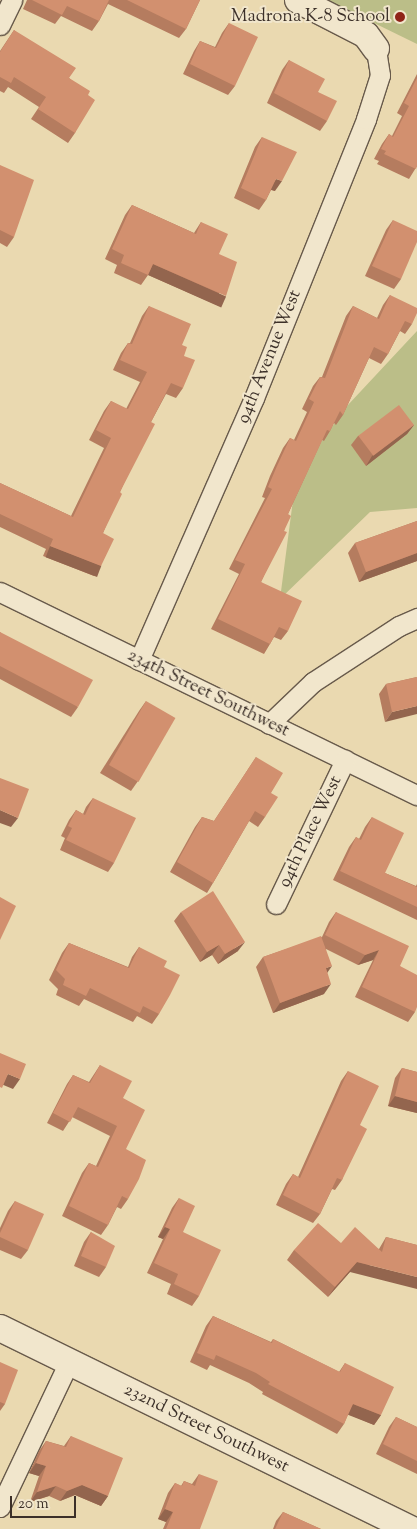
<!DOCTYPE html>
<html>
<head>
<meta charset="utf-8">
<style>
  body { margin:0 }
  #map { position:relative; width:417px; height:1529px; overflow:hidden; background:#ead9b0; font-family:"Sorts Mill Goudy",serif }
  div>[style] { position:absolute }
  .green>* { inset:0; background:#bbbe88 }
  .roads { filter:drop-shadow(1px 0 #685a4b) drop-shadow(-1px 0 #685a4b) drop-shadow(0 1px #685a4b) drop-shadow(0 -1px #685a4b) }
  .street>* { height:19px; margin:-9.5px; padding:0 9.5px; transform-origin:9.5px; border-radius:9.5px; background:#f1e6cc }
  .secondary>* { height:26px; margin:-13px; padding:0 13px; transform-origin:13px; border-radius:13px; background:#f1e6cc }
  .wall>* { inset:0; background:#b57c5f }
  .shaded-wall>* { inset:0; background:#93654e; transform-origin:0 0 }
  .building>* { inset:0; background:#d2906f; transform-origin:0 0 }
  .dots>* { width:14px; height:14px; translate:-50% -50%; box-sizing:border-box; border:2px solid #f1e6cc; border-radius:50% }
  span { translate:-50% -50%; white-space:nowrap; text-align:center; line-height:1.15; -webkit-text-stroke:4px #f1e6cc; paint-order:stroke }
  .poi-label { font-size:18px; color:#3c3029 }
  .right { translate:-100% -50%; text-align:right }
  .street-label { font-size:18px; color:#3c3029 }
  .scale { position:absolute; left:10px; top:1496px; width:66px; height:22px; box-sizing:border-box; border:2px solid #3c3029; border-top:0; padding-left:6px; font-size:15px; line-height:18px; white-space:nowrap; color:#3c3029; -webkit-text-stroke:4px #f1e6cc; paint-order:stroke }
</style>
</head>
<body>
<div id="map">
  <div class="green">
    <i style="clip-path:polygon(327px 0,417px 0,417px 44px)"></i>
    <i style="clip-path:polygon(417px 331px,417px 508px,370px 512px,280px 599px,296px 477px,347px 406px)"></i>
  </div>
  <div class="roads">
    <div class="street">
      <i style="left:0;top:25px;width:28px;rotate:-64deg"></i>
      <i style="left:0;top:592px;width:464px;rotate:26deg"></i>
      <i style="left:139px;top:660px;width:286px;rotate:-66.3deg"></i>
      <i style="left:254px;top:398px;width:301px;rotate:-68.1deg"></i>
      <i style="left:366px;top:119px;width:46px;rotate:-72.3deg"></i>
      <i style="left:380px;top:75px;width:26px;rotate:-99deg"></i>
      <i style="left:269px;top:724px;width:61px;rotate:-43.7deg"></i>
      <i style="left:313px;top:682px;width:103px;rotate:-33.1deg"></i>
      <i style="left:399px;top:626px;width:20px;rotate:-24deg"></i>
      <i style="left:276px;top:904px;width:160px;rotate:-64.4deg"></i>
      <i style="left:0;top:1507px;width:161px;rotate:-64.6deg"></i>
    </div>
    <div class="secondary">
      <i style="left:298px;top:0;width:76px;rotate:27.2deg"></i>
      <i style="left:366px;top:35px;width:17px;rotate:54deg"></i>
      <i style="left:0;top:1328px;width:458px;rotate:26.1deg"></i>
    </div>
  </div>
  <div class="wall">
    <i style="clip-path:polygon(27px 0,200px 0,186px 29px,179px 38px,108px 4px,99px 21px,92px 31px,61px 16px,55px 24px,23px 9px)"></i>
    <i style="clip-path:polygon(229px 23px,235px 86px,228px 95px,183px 74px,194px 51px,200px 41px,215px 47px,222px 33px)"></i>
    <i style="clip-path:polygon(14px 30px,69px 78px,88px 95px,75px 133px,68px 143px,31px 119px,39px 107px,8px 87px,4px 93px,0 91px,0 51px)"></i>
    <i style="clip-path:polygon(289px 60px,318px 92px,327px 121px,320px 131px,267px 103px,282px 70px)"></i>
    <i style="clip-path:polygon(417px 74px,417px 166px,409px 179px,377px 164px,379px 161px,374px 159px,382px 144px,389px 134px,392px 136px,402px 116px,397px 113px)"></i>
    <i style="clip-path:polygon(262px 137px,275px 191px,271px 190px,266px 200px,259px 210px,234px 198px,255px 147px)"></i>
    <i style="clip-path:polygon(0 165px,14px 237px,7px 247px,0 243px)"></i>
    <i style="clip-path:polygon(132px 205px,194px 233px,201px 222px,219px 254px,219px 306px,148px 275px,141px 285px,114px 273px,117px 265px,105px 259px,125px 215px)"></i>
    <i style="clip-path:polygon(393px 220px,401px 279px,394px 289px,365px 276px,386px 230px)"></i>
    <i style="clip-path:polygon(390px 295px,412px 324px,405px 334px,400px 331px,388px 354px,381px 364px,369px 358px,343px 415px,336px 425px,334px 423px,330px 431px,324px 441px,322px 440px,288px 514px,284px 531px,261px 582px,288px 631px,281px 640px,274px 637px,270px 644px,264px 654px,211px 629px,239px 574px,229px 569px,265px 498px,262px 497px,270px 476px,283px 448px,290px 438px,294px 440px,307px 412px,302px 409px,313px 386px,320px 377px,322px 377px,346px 316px,353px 306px,377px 318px,383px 305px)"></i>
    <i style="clip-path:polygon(149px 306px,182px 345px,184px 356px,183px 388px,176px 398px,166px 394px,151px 422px,120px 492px,103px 533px,101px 566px,94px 576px,43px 556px,46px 549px,0 527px,0 483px,71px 516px,104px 448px,89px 440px,104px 411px,111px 401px,126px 409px,140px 382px,113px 370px,121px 353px,128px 343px,130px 343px,142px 316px)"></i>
    <i style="clip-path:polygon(414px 425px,407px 434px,366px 466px,351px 445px,358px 436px)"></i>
    <i style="clip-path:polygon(417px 521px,417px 561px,359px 582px,348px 553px,355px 543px)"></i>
    <i style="clip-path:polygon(0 632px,78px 707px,71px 717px,0 679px)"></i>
    <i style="clip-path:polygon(417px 677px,385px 722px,379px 694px,386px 684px)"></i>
    <i style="clip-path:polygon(146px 701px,138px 781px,131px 791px,100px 773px,139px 711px)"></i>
    <i style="clip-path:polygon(256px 757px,271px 793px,265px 817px,258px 827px,249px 821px,213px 883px,207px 893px,170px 872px,195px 827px,202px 817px,214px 821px)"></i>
    <i style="clip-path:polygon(93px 798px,114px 863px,108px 872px,60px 850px,65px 838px,61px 836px,69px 820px,76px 810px,83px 814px,86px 807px)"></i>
    <i style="clip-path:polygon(372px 817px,385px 873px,416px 886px,417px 884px,417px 920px,333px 880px,349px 847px,356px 837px,359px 839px,365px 827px)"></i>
    <i style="clip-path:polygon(181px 912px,238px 951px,218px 964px,212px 955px,200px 962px,174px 921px)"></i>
    <i style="clip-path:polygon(336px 912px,400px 966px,415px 1012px,408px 1022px,355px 997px,373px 960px,358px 965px,326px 949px,327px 972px,324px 994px,273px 1013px,256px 967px,263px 957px,322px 937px,329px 922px)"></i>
    <i style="clip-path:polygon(69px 943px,128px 967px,132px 957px,139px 947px,164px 967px,159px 1014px,152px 1024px,137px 1016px,133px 1022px,84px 999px,79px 1006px,56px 995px,58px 989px,49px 980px,62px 953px)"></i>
    <i style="clip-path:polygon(100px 1065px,123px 1098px,128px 1199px,121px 1209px,117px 1207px,108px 1225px,101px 1235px,62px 1216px,82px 1173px,89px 1163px,96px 1166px,110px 1136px,72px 1117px,63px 1131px,47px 1123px,67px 1084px,73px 1075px,89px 1082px)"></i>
    <i style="clip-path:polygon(402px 1068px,417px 1072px,417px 1113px,388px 1106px,395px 1078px)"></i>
    <i style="clip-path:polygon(348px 1071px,360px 1125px,342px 1180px,335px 1190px,332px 1189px,320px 1214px,313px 1223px,276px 1205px,286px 1184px,293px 1174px,298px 1177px,341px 1081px)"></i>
    <i style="clip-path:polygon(179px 1198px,183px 1232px,199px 1296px,192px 1306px,167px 1294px,171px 1284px,147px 1273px,163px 1239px,158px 1237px,172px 1208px)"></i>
    <i style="clip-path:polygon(15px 1201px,28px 1250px,21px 1259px,0 1250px,0 1228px,8px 1211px)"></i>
    <i style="clip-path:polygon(91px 1232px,106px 1267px,99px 1277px,74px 1266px,84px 1242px)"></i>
    <i style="clip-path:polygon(386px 1237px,417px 1245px,350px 1272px,328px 1297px,287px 1260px,294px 1250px,341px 1243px,379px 1249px)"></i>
    <i style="clip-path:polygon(213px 1316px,271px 1342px,273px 1339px,339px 1372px,345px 1363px,381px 1415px,374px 1425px,348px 1414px,344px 1424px,337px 1434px,262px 1394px,263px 1392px,249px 1383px,210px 1365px,207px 1370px,190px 1362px,206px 1326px)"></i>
    <i style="clip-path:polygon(0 1362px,5px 1404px,0 1411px)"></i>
    <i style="clip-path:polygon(396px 1417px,417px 1427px,417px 1474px,376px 1454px,389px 1427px)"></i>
    <i style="clip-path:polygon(71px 1436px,108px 1496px,101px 1506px,75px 1495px,60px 1501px,49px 1496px,30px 1502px,39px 1476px,29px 1473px,39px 1451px,46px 1441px,64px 1446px)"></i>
    <i style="clip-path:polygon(199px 1474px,200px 1529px,163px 1529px,166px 1522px,158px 1519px,168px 1493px,175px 1483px,181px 1486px,184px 1481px,192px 1484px)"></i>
    <i style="clip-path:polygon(283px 1512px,321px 1529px,273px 1529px,276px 1521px)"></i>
  </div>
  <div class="shaded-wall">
    <i style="clip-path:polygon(276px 179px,282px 181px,275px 191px,269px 189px)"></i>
    <i style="left:153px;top:264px;width:80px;height:12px;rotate:24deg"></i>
    <i style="clip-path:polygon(414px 425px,407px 434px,366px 466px,372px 456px)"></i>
    <i style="left:50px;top:546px;width:55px;height:12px;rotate:21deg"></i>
    <i style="clip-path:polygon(417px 553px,417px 561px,359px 582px,366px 572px)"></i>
    <i style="clip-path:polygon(417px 706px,417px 714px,385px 722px,392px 712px)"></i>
    <i style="clip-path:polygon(0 810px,18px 818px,11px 827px,0 823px)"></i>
    <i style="clip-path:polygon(245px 942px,238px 951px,218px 964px,225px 954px)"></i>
    <i style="clip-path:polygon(219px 945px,212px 955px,200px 962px,207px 952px)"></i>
    <i style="clip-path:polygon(379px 950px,373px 960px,358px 965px,365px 955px)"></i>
    <i style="clip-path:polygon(332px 966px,325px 976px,326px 968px)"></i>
    <i style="clip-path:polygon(331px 984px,324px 994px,273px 1013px,280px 1003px)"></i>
    <i style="clip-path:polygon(8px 1074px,20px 1079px,13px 1089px,1px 1084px)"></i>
    <i style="clip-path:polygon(395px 1096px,417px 1102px,417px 1113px,388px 1106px)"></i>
    <i style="clip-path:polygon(165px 1227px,170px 1229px,163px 1239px,158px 1237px)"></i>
    <i style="clip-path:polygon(357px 1262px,417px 1277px,417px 1289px,350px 1272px,328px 1297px,335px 1287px)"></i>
    <i style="clip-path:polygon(353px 1404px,381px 1415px,374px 1425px,346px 1414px)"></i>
    <i style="clip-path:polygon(36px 1463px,46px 1466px,39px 1476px,29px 1473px)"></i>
    <i style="clip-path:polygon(82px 1485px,108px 1496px,101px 1506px,75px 1495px,60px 1501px,67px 1491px)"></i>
    <i style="clip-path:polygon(56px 1486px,49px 1496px,30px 1502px,37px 1492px)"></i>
    <i style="clip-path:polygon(165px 1509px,173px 1512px,166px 1522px,158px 1519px)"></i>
  </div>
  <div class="building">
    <i style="clip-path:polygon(32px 0,109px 0,99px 21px,67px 6px,62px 15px)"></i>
    <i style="clip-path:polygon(127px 0,200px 0,186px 29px)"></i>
    <i style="clip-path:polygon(229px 23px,258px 37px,235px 86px,190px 64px,200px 41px,216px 48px)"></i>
    <i style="clip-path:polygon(14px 30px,76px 68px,69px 78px,90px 91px,88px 95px,95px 100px,75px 133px,38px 109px,46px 97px,14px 77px,11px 83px,0 77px,0 52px)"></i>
    <i style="clip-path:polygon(289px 60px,325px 79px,318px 92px,337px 101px,327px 121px,274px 93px)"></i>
    <i style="clip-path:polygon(417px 78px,417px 166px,416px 169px,384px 154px,386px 151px,381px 149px,389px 134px,393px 137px,409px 106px,404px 103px)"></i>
    <i style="clip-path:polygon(262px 137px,297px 152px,282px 181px,276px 179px,266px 200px,241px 188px)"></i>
    <i style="clip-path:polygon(0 165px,34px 180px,14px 237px,0 230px)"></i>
    <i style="clip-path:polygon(132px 205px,196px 234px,201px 222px,228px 234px,219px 254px,237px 262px,226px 296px,153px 264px,148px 275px,121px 263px,124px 255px,112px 249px)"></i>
    <i style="clip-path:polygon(393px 220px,417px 231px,417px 242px,401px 279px,372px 266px)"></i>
    <i style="clip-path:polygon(390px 295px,417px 308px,417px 313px,412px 324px,405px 321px,388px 354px,374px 347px,343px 415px,340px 411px,330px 431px,327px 430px,288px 514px,291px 516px,284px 531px,287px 532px,261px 582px,302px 601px,288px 631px,279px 627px,270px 644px,218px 619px,245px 564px,235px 560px,272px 489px,268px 487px,277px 466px,290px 438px,296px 441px,314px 402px,309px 399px,320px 377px,325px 378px,353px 306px,379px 319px)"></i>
    <i style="clip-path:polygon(149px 306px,191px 324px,182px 345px,187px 347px,184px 356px,195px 360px,183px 388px,171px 383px,151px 422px,155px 424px,120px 492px,122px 494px,103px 533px,114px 539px,101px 566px,50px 546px,53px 539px,0 514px,0 483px,73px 517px,111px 438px,96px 430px,111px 401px,128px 409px,147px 372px,120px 360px,128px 343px,132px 344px)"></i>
    <i style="left:399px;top:405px;width:25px;height:51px;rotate:53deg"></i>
    <i style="clip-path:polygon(417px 521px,417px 553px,366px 572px,355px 543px)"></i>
    <i style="clip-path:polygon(0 632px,93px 680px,78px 707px,0 666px)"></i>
    <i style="clip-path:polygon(417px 677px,417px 706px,392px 712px,386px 684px)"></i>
    <i style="left:146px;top:701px;width:34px;height:74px;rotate:30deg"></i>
    <i style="clip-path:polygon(256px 757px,283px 773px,271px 793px,278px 797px,265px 817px,255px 811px,213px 883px,177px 862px,202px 817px,214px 821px)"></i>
    <i style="clip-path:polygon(0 778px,29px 789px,18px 818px,0 810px)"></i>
    <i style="clip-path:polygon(93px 798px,136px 818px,114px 863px,66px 840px,72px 828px,68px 826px,76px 810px,85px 815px)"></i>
    <i style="clip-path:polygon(372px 817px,404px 833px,385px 873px,417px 887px,417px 907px,340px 871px,356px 837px,361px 840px)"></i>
    <i style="clip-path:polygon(213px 891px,245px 942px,225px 954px,219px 945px,207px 952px,181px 912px)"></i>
    <i style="clip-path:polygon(0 897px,16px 906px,0 940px)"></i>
    <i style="clip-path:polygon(336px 912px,409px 946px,400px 966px,417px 975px,417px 1007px,415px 1012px,362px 987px,379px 950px,365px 955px,325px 935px)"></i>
    <i style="clip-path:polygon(321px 936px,332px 966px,326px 968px,331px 984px,280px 1003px,263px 957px)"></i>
    <i style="clip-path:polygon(69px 943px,129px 968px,139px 947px,167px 961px,164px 967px,180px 975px,170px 995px,159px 1014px,143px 1006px,140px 1013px,90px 988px,86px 996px,63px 985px,65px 979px,56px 970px)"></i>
    <i style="clip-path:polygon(0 1053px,26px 1064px,20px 1079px,8px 1074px,2px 1088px,0 1087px)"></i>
    <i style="clip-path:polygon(100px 1065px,132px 1081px,123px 1098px,145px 1110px,126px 1149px,146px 1160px,139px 1179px,128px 1199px,122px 1196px,108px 1225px,69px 1206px,89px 1163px,98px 1167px,117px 1126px,78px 1107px,70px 1122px,53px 1113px,73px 1075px,90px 1083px)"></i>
    <i style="clip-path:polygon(402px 1068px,417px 1072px,417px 1102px,395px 1096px)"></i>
    <i style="clip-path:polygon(348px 1071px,379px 1086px,360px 1125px,367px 1129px,342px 1180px,337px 1178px,320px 1214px,283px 1195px,293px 1174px,300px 1178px)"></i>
    <i style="clip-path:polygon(179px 1198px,195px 1206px,183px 1232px,221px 1250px,199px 1296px,174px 1284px,178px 1274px,154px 1263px,170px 1229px,165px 1227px)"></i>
    <i style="clip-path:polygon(15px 1201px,44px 1214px,28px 1250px,0 1237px,0 1233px)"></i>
    <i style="clip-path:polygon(318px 1223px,341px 1243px,355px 1227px,382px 1252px,386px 1237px,417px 1245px,417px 1277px,357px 1262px,335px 1287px,294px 1250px)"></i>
    <i style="clip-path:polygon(91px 1232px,115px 1246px,106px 1267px,81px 1256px)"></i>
    <i style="clip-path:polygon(213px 1316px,272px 1343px,273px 1339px,340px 1372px,345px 1363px,394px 1387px,381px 1415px,353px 1404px,344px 1424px,268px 1384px,270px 1382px,256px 1373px,216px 1355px,214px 1360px,197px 1353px)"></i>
    <i style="clip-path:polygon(0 1362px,18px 1370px,5px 1404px,0 1402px)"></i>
    <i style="clip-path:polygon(396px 1417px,417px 1427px,417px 1461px,383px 1444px)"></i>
    <i style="clip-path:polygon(71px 1436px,123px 1458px,108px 1496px,82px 1485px,67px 1491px,56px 1486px,37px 1492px,46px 1466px,36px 1463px,46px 1441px,66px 1447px)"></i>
    <i style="clip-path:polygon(199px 1474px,218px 1481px,200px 1529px,166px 1529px,173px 1512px,165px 1509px,175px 1483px,182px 1486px,184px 1481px,195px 1486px)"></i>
    <i style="clip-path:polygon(283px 1512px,321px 1529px,275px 1529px)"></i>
  </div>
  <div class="dots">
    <i style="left:400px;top:17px;background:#8f2418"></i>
  </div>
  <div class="poi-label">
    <span class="right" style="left:390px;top:17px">Madrona K-8 School</span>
  </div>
  <div class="street-label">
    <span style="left:270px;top:357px;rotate:-68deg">94th Avenue West</span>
    <span style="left:208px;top:694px;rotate:26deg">234th Street Southwest</span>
    <span style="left:311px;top:832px;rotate:-64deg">94th Place West</span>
    <span style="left:206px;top:1429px;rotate:26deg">232nd Street Southwest</span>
  </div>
  <div class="scale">20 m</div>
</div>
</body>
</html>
